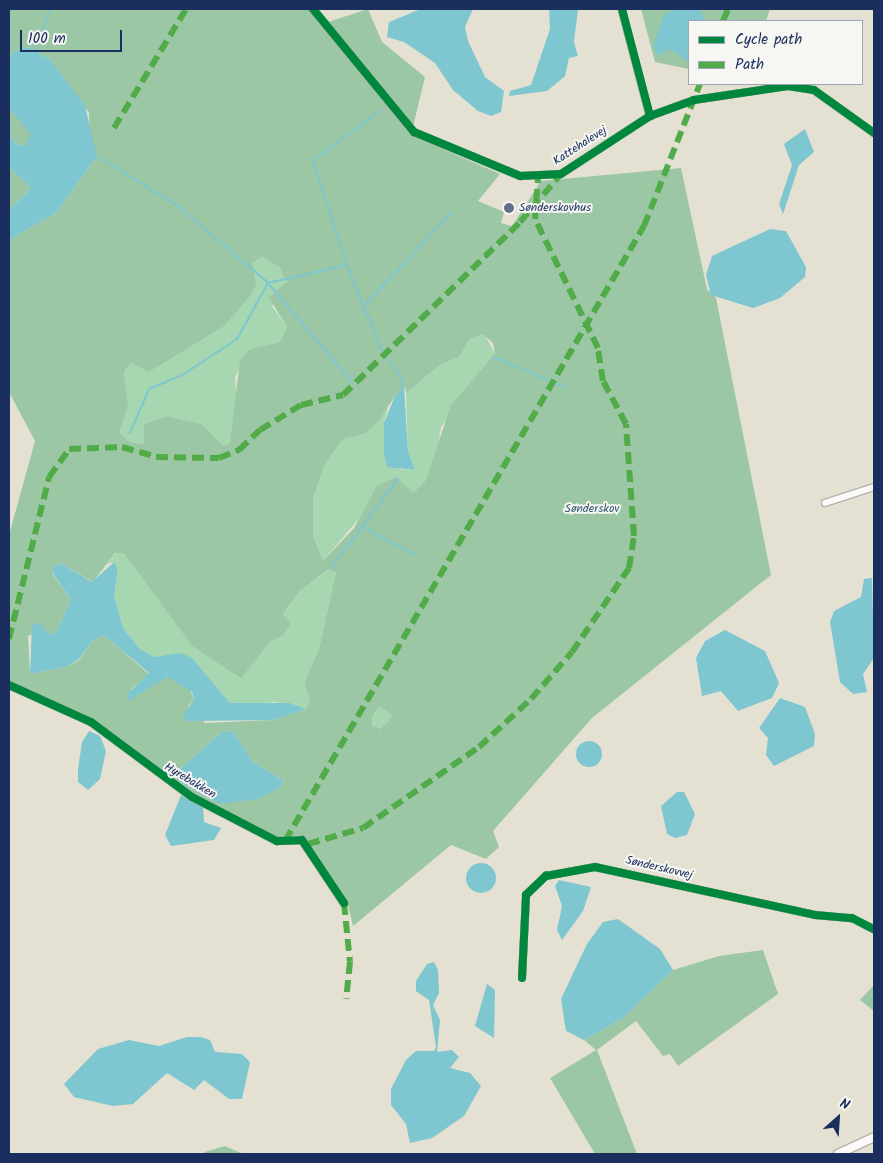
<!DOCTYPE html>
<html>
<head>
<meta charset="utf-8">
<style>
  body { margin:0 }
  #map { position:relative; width:883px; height:1163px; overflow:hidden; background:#e5e1d2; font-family:Kalam,sans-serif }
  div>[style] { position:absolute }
  .green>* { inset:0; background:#a6d7b0 }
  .forest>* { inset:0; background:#9bc7a4 }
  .water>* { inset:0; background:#7ec6d0 }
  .round { border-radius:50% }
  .stream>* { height:2px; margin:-1px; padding:0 1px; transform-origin:1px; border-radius:1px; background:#7ec6d0 }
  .roads { filter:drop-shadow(1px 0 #b2b2ad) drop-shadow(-1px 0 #b2b2ad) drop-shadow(0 1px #b2b2ad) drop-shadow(0 -1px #b2b2ad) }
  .street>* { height:5.5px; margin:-2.75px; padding:0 2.75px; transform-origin:2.75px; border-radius:2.75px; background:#fbfaf8 }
  .secondary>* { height:8px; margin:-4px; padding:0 4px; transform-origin:4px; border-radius:4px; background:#fbfaf8 }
  .quiet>* { height:6px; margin-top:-3px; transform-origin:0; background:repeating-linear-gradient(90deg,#52ab49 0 12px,transparent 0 18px) }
  .cycleway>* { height:8px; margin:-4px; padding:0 4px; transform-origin:4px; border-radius:4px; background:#00873e }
  .dots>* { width:14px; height:14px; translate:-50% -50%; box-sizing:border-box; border:2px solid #f6f6f2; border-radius:50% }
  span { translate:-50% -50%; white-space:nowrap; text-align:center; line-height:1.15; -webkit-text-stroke:4px #f6f6f2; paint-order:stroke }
  .street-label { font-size:12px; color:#1b2f5e }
  .poi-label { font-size:12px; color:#1b2f5e }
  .left { translate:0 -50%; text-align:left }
  .park-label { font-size:12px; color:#31576c }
  .frame { position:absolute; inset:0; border:10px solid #1b2f5e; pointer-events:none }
  .legend { position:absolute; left:688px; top:20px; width:175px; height:65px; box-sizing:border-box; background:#f6f6f2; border:1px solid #9ea6b7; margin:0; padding:6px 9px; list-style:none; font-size:15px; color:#1b2f5e }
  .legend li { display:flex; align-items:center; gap:10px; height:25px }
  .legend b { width:25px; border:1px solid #9ea6b7 }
  .north { position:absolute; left:813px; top:1093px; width:50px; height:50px; -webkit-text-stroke:4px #f6f6f2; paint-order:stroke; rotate:26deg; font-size:14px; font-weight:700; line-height:20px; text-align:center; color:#1b2f5e }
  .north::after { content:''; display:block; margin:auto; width:18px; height:22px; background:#1b2f5e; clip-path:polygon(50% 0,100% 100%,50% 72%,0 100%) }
  .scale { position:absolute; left:20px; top:30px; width:102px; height:22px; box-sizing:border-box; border:2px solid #1b2f5e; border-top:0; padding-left:6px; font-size:15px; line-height:18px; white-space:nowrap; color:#1b2f5e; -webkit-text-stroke:4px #f6f6f2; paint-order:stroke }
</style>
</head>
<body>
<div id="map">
  <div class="green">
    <i style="clip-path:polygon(262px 257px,279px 267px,287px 280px,272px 306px,287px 327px,280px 342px,250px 349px,235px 377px,237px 401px,230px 443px,223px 447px,202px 424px,166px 416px,144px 424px,144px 444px,130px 442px,119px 432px,127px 406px,124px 372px,131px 362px,149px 372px,189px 347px,251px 274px,252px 263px)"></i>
    <i style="clip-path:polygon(485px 335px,495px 354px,441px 427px,436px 460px,426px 480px,413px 493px,366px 510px,323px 561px,313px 536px,313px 498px,325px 464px,343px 439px,364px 434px,388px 408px,384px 423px,399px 469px,415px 470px,408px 451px,406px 393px,440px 365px,459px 357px,469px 338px)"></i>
    <i style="clip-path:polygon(124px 552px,192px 646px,241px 677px,270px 642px,284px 635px,291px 623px,283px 616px,298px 593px,330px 569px,336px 572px,319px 649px,304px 683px,310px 700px,306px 709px,275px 702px,242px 706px,230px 703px,192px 658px,154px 657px,139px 648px,123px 628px,114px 595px,118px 569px,114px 562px,107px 564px,116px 553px)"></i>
    <i style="clip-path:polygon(379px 706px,393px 716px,380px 729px,372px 725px,372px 717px)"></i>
  </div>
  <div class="forest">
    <i style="clip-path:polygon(evenodd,9px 9px,311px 9px,319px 25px,368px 9px,382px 42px,425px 77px,411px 135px,500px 174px,478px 201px,504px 212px,501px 223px,512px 226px,541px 181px,681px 168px,707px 289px,716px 298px,771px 575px,592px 718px,493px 831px,499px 847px,486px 859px,451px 845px,353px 926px,347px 901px,303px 838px,275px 838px,185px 791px,93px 720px,9px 682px,9px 535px,35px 441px,9px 392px,9px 240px,56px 213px,97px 156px,90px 143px,89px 113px,51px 60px,28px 47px,12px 52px,9px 61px,9px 9px,262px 257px,279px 267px,287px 281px,269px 298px,287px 327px,280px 342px,250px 349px,240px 360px,230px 443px,223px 446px,202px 424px,166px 416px,144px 424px,144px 444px,130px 442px,119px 432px,128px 406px,124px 372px,131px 363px,149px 372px,224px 326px,250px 296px,256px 285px,252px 263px,262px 257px,9px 9px,484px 335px,493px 343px,495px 354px,451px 405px,426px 480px,413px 493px,396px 477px,377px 486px,354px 528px,323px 561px,313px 536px,313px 498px,325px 464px,343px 439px,364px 434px,378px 422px,395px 396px,405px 388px,406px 393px,440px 365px,459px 357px,470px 338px,484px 335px,9px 9px,115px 553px,124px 553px,192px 646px,241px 678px,270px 642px,284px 635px,291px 623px,283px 615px,298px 593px,329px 569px,336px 572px,319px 649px,304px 683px,310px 700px,306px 709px,273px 720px,205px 723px,188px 707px,194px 699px,188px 686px,167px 677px,130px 690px,149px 674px,104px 635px,93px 640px,79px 660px,66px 667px,30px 674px,28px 636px,43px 630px,49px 635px,56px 632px,71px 600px,52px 573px,53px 566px,61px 563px,93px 582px,115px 553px,9px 9px,379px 706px,393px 716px,380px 729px,372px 725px,372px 717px,379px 706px,9px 9px,223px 731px,234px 732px,252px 761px,284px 781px,279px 788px,219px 804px,179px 781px,181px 768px,223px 731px)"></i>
    <i style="clip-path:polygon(641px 9px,770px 9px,766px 21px,689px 21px,689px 69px,655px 62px)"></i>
    <i style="clip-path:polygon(9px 108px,32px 134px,25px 146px,16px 144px,9px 133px)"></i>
    <i style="clip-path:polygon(9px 167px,31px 188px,9px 210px)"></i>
    <i style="clip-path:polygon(763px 950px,778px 994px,678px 1066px,670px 1054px,663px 1056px,636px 1021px,597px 1050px,637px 1154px,595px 1154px,550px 1078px,596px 1050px,584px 1040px,623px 1018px,673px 970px,719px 956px)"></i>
    <i style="clip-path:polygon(874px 985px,874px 1011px,860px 1000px)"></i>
    <i style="clip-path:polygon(225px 1146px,243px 1154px,203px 1154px,205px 1152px)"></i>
  </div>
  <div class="water">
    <i style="clip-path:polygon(421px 9px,473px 9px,465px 27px,468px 41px,485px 77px,504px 91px,501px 112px,491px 116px,478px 111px,453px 90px,435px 63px,404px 42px,387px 37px,389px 22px)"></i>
    <i style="clip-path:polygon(549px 9px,578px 9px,574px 42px,578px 56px,569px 58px,565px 76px,547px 91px,509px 96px,510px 91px,531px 85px,550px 29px)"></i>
    <i style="clip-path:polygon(674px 9px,700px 9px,704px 20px,689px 21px,689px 62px,669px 49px,659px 56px,653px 47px,664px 15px)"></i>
    <i style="clip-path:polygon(28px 47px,51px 60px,85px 106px,97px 156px,56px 213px,9px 240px,9px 210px,31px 188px,9px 167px,9px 133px,16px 144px,25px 146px,31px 134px,9px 108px,9px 61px,12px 52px)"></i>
    <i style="clip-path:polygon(805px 129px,814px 152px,799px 165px,783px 214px,779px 204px,792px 165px,784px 144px)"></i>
    <i style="clip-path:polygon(770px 229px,786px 231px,806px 267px,805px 277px,780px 298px,753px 308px,711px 295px,706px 275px,712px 256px)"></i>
    <i style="clip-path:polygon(404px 387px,408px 451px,415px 470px,387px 467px,384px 453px,384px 423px,395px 396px)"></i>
    <i style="clip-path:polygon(114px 562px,118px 569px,114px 595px,123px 628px,139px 648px,154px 657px,181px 653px,192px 658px,230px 703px,289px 703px,306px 709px,273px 720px,186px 721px,183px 717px,194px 699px,192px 692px,167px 677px,128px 701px,126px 695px,149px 673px,104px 635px,93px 640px,79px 659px,66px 667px,30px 674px,32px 625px,39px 622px,49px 635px,56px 632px,71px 600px,52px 572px,53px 566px,61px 563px,92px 582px)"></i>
    <i style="clip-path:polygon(872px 578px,874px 658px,863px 674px,867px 692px,853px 694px,840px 682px,830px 622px,834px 611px,861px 597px,864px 579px)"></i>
    <i style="clip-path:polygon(725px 630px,765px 651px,779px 683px,772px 698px,738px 711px,721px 691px,702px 696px,696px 658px,705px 641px)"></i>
    <i style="clip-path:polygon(780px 698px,805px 707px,815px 734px,814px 746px,774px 766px,766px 755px,768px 738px,759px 728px)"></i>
    <i style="clip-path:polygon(89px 731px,100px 736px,106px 751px,100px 779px,88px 790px,78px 782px,78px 769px,82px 742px)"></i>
    <i style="clip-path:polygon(223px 731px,234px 732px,252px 761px,284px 781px,279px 788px,258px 799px,219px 804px,179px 781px,181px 768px)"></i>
    <i class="round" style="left:576px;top:741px;width:26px;height:26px"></i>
    <i style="clip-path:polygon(677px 792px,684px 792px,695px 814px,687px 835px,675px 838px,667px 834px,661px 806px)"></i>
    <i style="clip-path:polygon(181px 795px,203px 806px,204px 822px,221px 828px,214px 840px,171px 846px,165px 835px)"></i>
    <i class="round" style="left:466px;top:863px;width:30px;height:30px"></i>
    <i style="clip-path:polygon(559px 880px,591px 887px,583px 911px,562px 940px,557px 930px,562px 906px,555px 886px)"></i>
    <i style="clip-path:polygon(618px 919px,660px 949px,673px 970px,623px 1018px,584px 1040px,566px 1031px,561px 999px,587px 944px,603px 922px)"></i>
    <i style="clip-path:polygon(434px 962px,438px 970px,439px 993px,433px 1005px,440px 1020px,437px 1052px,452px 1050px,459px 1057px,450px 1068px,470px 1073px,481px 1086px,464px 1116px,432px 1138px,410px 1143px,406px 1124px,391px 1105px,391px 1089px,406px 1060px,416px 1051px,434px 1051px,436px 1047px,429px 1000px,416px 991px,416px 981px,427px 964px)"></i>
    <i style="clip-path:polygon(487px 984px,495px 990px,494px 1038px,475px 1026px)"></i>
    <i style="clip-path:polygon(187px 1037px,201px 1037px,210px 1040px,215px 1052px,242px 1054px,250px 1062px,242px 1099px,229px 1099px,204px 1080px,194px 1090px,167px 1073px,133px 1104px,113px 1106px,74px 1097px,64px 1084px,98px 1049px,129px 1040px,159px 1046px)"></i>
  </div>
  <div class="stream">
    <i style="left:35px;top:49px;width:43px;rotate:-69.4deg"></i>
    <i style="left:97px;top:156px;width:95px;rotate:31.7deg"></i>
    <i style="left:178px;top:206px;width:118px;rotate:40.5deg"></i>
    <i style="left:268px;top:283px;width:130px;rotate:49.7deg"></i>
    <i style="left:347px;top:265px;width:110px;rotate:-107.9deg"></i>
    <i style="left:313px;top:160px;width:84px;rotate:-36.3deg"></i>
    <i style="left:366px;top:304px;width:125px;rotate:-47deg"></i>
    <i style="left:493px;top:357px;width:60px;rotate:22.7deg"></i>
    <i style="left:387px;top:358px;width:25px;rotate:53deg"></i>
    <i style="left:402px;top:378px;width:10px;rotate:90deg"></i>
    <i style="left:552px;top:382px;width:13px;rotate:23deg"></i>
    <i style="left:130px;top:433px;width:48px;rotate:-66.6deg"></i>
    <i style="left:149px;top:389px;width:38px;rotate:-23deg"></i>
    <i style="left:184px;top:374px;width:64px;rotate:-33.4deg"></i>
    <i style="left:237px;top:339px;width:64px;rotate:-61deg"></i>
    <i style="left:268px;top:283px;width:81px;rotate:-12.8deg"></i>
    <i style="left:347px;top:265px;width:95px;rotate:67.8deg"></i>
    <i style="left:364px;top:527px;width:60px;rotate:29.1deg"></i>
    <i style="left:330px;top:569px;width:113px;rotate:-52.9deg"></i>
  </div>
  <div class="roads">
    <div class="street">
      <i style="left:313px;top:9px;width:159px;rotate:50.6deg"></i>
      <i style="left:414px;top:132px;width:115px;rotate:22.5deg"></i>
      <i style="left:520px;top:176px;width:41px;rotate:-2.8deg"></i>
      <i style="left:561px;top:174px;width:106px;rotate:-33.1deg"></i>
      <i style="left:650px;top:116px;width:47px;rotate:-20deg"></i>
      <i style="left:694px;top:100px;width:95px;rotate:-8.5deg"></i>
      <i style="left:788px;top:86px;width:26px;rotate:9deg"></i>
      <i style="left:814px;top:90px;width:74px;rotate:35.6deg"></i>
      <i style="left:622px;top:9px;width:111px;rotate:75.3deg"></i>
      <i style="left:825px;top:503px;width:52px;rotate:-18.1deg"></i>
      <i style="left:9px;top:685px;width:90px;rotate:24.3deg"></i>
      <i style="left:91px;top:722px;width:126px;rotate:36.6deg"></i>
      <i style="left:192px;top:797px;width:96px;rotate:27.4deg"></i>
      <i style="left:277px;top:841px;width:25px;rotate:-2deg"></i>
      <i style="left:302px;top:840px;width:76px;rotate:56.3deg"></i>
      <i style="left:522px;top:978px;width:83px;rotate:-87.2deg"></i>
      <i style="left:526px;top:895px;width:28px;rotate:-44deg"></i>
      <i style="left:546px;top:876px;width:50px;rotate:-10.4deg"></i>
      <i style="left:595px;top:867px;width:225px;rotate:12.3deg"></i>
      <i style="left:815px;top:915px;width:37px;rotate:5deg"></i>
      <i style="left:852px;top:918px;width:25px;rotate:27deg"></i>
    </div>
    <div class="secondary">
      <i style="left:838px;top:1154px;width:40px;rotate:-25deg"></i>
    </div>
  </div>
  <div class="quiet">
    <i style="left:723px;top:21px;width:13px;rotate:-67deg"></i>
    <i style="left:114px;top:128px;width:139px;rotate:-58.8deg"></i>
    <i style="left:9px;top:639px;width:167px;rotate:-76.1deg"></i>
    <i style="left:49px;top:477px;width:34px;rotate:-54deg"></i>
    <i style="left:69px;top:449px;width:53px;rotate:-2.2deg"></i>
    <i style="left:122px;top:447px;width:35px;rotate:16deg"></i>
    <i style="left:156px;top:457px;width:63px;rotate:0.9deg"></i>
    <i style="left:219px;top:458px;width:22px;rotate:-22deg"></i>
    <i style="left:239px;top:450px;width:29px;rotate:-44deg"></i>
    <i style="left:260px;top:430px;width:48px;rotate:-31.4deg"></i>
    <i style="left:301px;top:405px;width:43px;rotate:-13.4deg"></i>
    <i style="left:343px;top:395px;width:248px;rotate:-44.3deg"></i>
    <i style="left:520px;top:222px;width:63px;rotate:-49.5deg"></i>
    <i style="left:285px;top:841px;width:712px;rotate:-59.73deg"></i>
    <i style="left:644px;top:226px;width:153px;rotate:-68.5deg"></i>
    <i style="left:308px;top:844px;width:57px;rotate:-16.2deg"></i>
    <i style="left:363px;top:828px;width:141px;rotate:-34.9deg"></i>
    <i style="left:479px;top:747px;width:71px;rotate:-42.7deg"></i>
    <i style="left:531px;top:699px;width:62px;rotate:-48.9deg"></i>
    <i style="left:572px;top:652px;width:102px;rotate:-55.8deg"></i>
    <i style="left:629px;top:568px;width:32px;rotate:-81deg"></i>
    <i style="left:634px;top:536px;width:112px;rotate:-94.1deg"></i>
    <i style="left:626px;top:424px;width:49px;rotate:-118.1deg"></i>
    <i style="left:603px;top:381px;width:33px;rotate:-99deg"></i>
    <i style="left:598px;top:348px;width:144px;rotate:-116deg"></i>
    <i style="left:535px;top:219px;width:41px;rotate:-85.8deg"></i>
    <i style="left:344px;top:903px;width:59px;rotate:84.2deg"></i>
    <i style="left:350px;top:962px;width:37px;rotate:96deg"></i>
  </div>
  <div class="cycleway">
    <i style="left:313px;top:9px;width:159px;rotate:50.6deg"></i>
    <i style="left:414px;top:132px;width:115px;rotate:22.5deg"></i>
    <i style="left:520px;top:176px;width:41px;rotate:-2.8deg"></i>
    <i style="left:561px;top:174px;width:106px;rotate:-33.1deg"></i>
    <i style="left:650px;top:116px;width:47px;rotate:-20deg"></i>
    <i style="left:694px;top:100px;width:95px;rotate:-8.5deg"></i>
    <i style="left:788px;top:86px;width:26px;rotate:9deg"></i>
    <i style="left:814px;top:90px;width:74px;rotate:35.6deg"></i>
    <i style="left:622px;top:9px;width:111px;rotate:75.3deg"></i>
    <i style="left:9px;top:685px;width:90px;rotate:24.3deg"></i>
    <i style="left:91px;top:722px;width:126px;rotate:36.6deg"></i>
    <i style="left:192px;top:797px;width:96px;rotate:27.4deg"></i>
    <i style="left:277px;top:841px;width:25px;rotate:-2deg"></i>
    <i style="left:302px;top:840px;width:76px;rotate:56.3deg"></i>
    <i style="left:522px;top:978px;width:83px;rotate:-87.2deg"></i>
    <i style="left:526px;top:895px;width:28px;rotate:-44deg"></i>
    <i style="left:546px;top:876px;width:50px;rotate:-10.4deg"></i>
    <i style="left:595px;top:867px;width:225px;rotate:12.3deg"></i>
    <i style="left:815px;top:915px;width:37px;rotate:5deg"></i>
    <i style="left:852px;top:918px;width:25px;rotate:27deg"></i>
  </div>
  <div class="dots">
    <i style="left:509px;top:208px;background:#626d87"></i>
  </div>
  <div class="street-label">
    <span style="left:580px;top:146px;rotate:-33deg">Kattehalevej</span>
    <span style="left:190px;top:781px;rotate:31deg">Hyrebakken</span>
    <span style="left:659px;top:868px;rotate:13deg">Sønderskovvej</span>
  </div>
  <div class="poi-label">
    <span class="left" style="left:519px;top:208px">Sønderskovhus</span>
  </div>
  <div class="park-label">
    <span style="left:592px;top:509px">Sønderskov</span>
  </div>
  <div class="frame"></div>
  <ul class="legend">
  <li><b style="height:6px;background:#00873e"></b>Cycle path</li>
  <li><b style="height:6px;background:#52ab49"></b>Path</li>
  </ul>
  <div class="north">N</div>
  <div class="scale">100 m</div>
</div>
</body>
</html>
